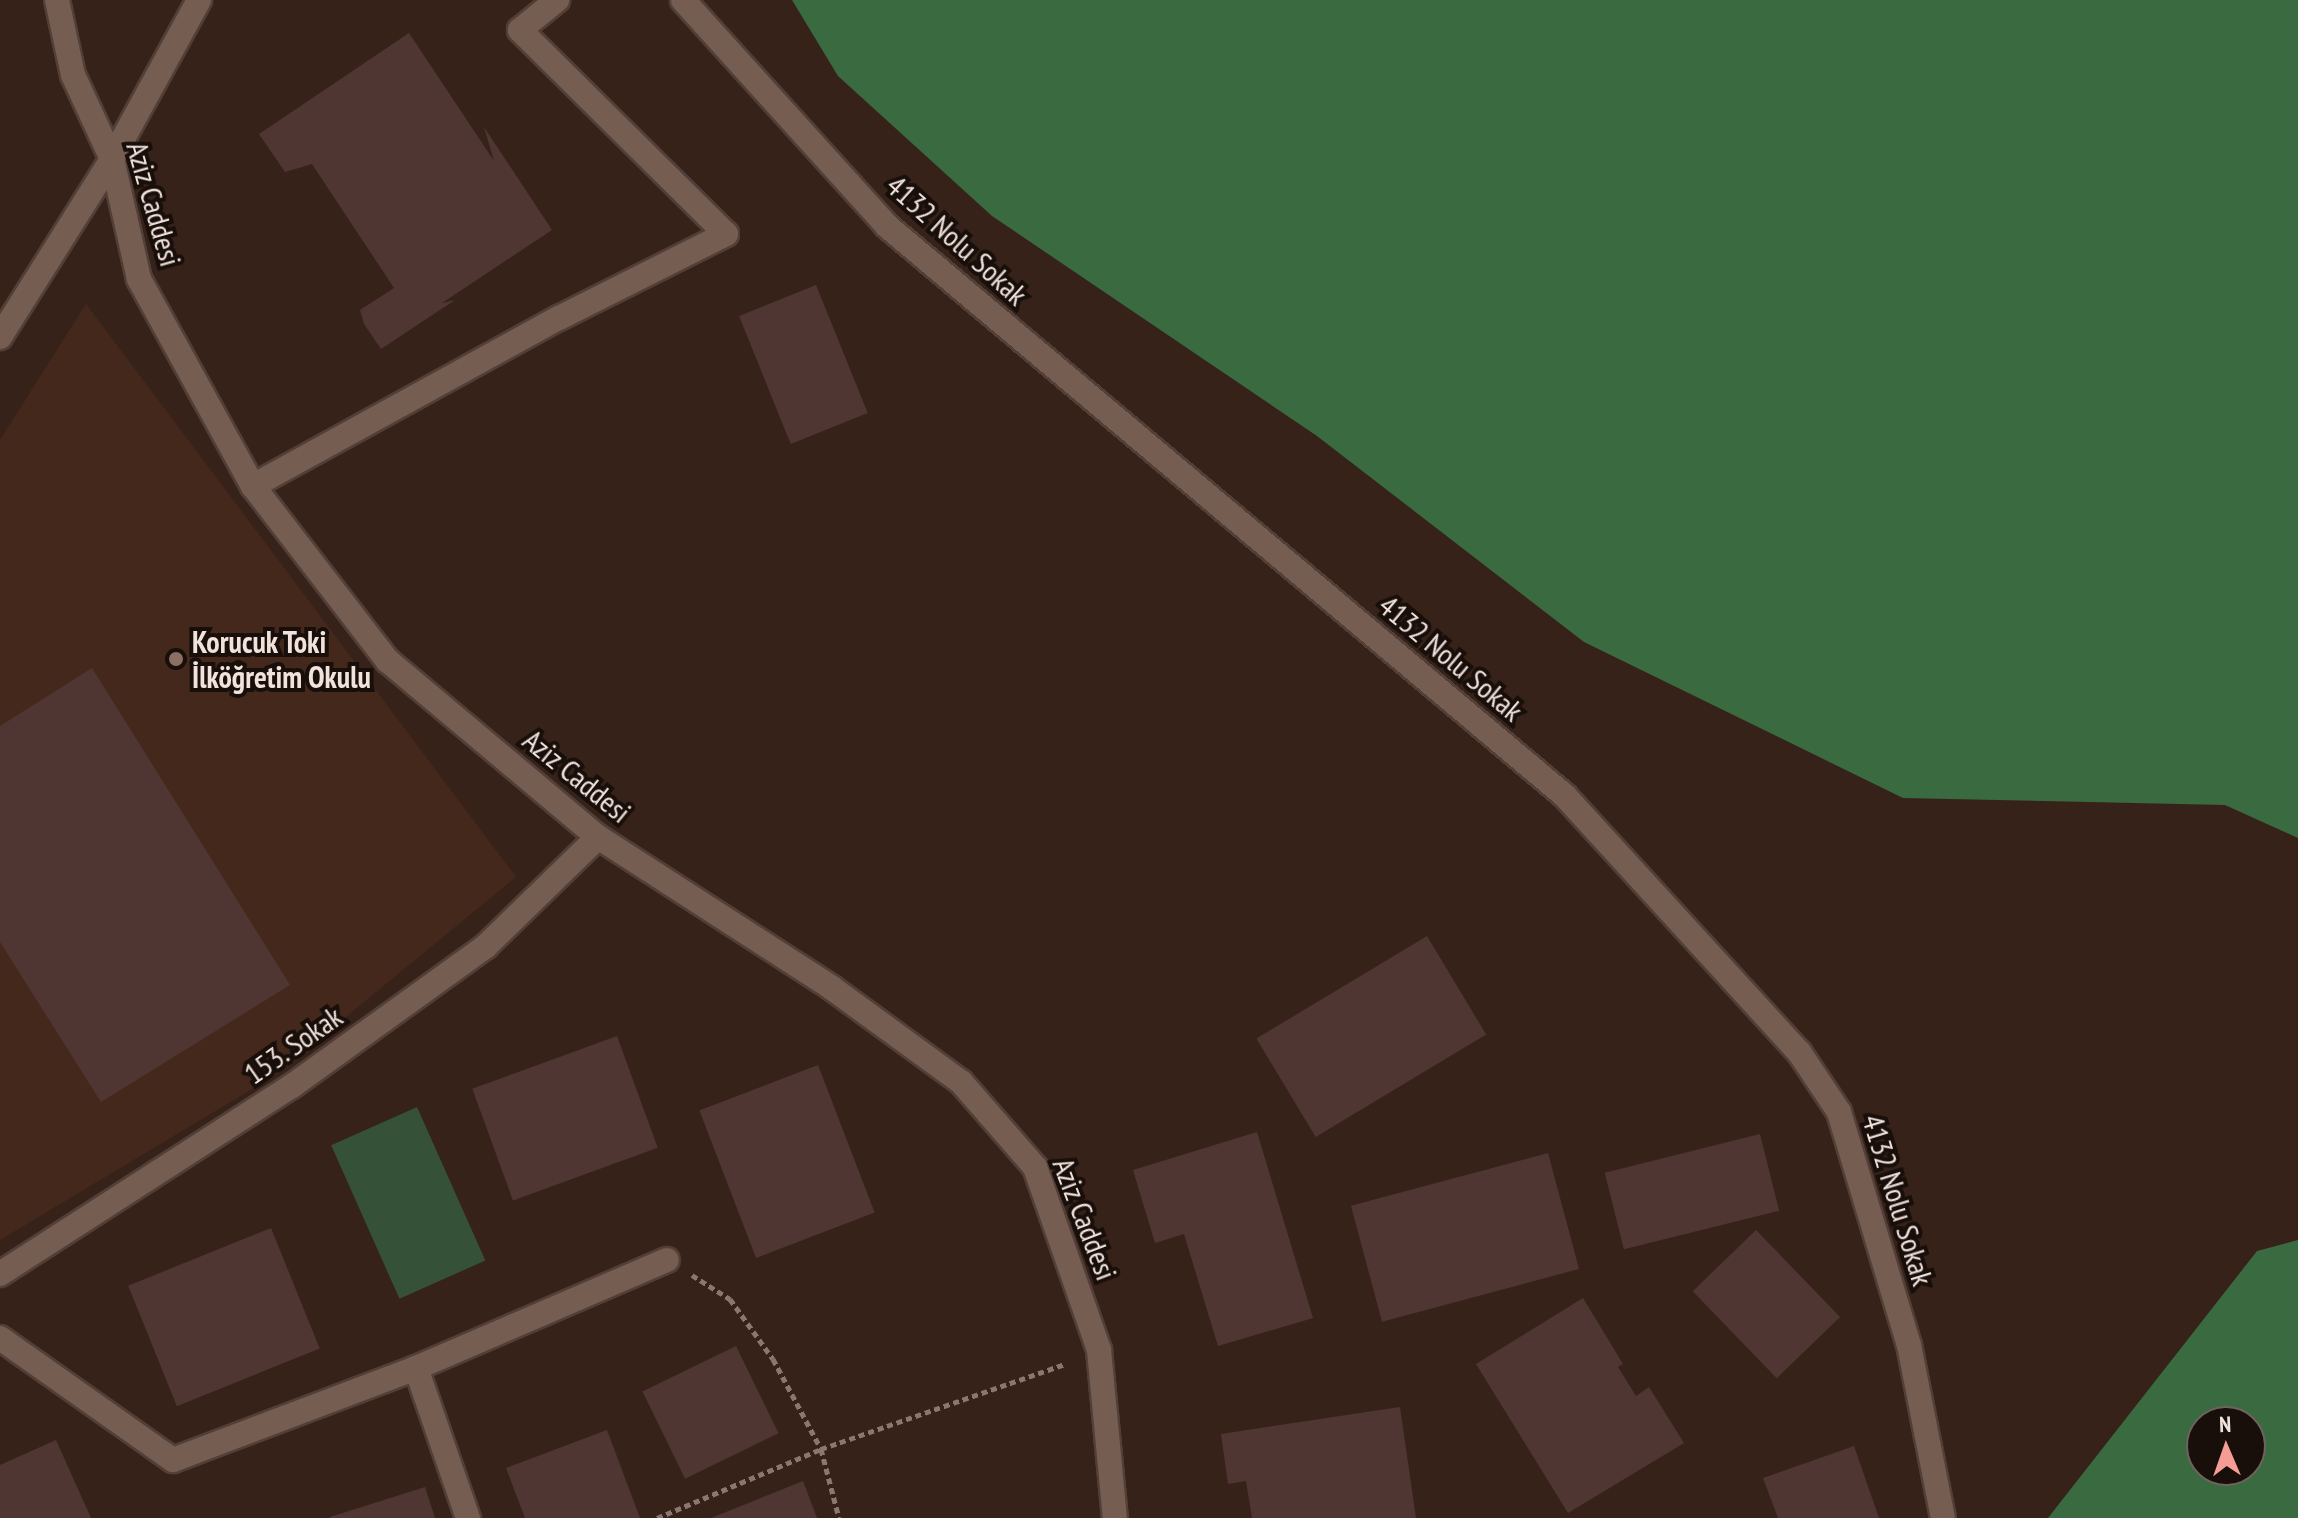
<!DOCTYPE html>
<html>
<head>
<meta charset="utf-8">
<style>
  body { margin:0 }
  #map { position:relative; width:2298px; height:1518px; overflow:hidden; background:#372219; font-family:"PT Sans Narrow",sans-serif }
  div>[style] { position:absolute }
  .built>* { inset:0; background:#44281c }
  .green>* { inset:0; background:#355138; transform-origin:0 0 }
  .forest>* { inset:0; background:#3a6a40 }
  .building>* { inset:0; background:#4f3633; transform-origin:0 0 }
  .path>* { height:5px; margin-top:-2.5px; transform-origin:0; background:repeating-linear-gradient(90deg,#8a7870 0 6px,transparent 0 10px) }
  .roads { filter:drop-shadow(2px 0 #513f38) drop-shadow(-2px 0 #513f38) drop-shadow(0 2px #513f38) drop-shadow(0 -2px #513f38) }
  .minor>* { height:24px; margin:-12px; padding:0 12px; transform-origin:12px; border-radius:12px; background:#765d52 }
  .dots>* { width:22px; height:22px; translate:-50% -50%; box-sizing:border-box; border:4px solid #180e0a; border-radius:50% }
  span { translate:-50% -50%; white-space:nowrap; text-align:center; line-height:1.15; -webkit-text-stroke:8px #180e0a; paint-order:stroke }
  .street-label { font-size:30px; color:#f1e2dc }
  .poi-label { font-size:30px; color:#f1e2dc; font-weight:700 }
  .left { translate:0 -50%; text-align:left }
  .north { position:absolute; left:2186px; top:1406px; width:80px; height:80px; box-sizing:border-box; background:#180e0a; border:2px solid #6f635e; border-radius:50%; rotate:358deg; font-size:22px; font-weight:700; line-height:32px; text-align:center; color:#f1e2dc }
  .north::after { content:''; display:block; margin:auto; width:28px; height:36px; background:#f59c94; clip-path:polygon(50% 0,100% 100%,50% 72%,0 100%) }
</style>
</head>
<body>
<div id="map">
  <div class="built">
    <i style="clip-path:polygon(86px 304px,516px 877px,274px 1076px,0 1240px,0 440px)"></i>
  </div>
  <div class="green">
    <i style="left:417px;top:1107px;width:168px;height:94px;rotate:66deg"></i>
  </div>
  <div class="forest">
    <i style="clip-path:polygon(792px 0,2298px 0,2298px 838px,2225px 805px,1903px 798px,1584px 642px,1317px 436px,992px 216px,838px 76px)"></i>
    <i style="clip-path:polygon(evenodd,2298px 1240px,2298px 1518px,2048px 1518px,2257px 1251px,2298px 1240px,2250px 1422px,2250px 1470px,2202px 1470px,2202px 1422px,2250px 1422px)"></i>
  </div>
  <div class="building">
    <i style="clip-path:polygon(409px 33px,494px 161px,484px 127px,552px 230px,442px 303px,455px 300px,381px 349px,364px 324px,360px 310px,394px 288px,312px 164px,285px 172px,259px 134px)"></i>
    <i style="left:816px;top:285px;width:138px;height:83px;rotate:68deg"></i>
    <i style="clip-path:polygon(92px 668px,290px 985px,101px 1102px,0 942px,0 726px)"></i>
    <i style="left:1427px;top:936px;width:115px;height:199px;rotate:59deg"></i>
    <i style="left:617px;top:1036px;width:119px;height:154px;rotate:70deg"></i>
    <i style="left:818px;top:1065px;width:158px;height:127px;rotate:69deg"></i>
    <i style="clip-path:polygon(1257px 1132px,1313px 1318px,1218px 1346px,1184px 1234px,1155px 1243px,1133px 1170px)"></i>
    <i style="left:1760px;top:1134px;width:79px;height:160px;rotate:76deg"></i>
    <i style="left:1548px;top:1153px;width:120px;height:204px;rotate:75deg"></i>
    <i style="left:271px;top:1228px;width:130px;height:154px;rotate:68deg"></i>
    <i style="left:1756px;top:1230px;width:121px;height:88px;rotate:46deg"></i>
    <i style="clip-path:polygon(1583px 1298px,1623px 1364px,1618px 1367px,1636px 1396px,1649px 1387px,1684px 1443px,1568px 1513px,1476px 1364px)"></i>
    <i style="left:736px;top:1346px;width:97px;height:104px;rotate:64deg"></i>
    <i style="clip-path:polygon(1400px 1407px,1416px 1518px,1252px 1518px,1246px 1481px,1228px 1484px,1221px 1434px)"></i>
    <i style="clip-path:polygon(607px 1430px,640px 1518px,525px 1518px,506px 1468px)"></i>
    <i style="clip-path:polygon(56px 1440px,91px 1518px,0 1518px,0 1465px)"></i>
    <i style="clip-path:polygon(1854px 1446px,1879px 1518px,1778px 1518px,1763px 1478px)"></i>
    <i style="clip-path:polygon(803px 1481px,817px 1518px,711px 1518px)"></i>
    <i style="clip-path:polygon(425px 1487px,435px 1518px,330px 1518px,330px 1517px)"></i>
  </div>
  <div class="path">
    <i style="left:692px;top:1275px;width:45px;rotate:32.3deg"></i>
    <i style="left:730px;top:1299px;width:74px;rotate:54.4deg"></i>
    <i style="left:773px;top:1359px;width:102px;rotate:61.9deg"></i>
    <i style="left:821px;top:1449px;width:71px;rotate:75.4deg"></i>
    <i style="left:657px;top:1518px;width:178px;rotate:-22.8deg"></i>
    <i style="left:821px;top:1449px;width:258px;rotate:-19.2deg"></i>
  </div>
  <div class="roads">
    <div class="minor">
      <i style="left:57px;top:0;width:77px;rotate:78deg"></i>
      <i style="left:73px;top:75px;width:93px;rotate:65.1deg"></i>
      <i style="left:112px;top:159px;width:123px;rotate:77.3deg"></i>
      <i style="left:139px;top:279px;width:236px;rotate:61.2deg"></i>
      <i style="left:253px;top:486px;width:221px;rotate:52.4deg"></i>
      <i style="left:388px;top:661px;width:274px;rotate:40deg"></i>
      <i style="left:598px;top:837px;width:278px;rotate:32.8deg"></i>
      <i style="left:832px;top:988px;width:160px;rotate:36.1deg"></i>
      <i style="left:961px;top:1082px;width:113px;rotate:49deg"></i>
      <i style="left:1035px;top:1167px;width:194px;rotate:70.7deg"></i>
      <i style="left:1099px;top:1350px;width:169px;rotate:84.6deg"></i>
      <i style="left:683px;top:0;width:304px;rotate:47.9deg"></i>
      <i style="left:887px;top:226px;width:886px;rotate:40.05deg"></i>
      <i style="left:1565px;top:796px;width:347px;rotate:47.6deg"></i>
      <i style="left:1799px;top:1052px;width:72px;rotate:56.3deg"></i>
      <i style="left:1839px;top:1112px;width:243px;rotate:73.3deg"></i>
      <i style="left:1909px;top:1345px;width:176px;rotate:78.9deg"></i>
      <i style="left:0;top:337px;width:210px;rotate:-57.8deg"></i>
      <i style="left:112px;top:159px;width:181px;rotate:-61.3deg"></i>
      <i style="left:253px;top:486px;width:349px;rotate:-28.8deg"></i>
      <i style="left:559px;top:318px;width:187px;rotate:-26.7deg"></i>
      <i style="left:726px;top:234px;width:290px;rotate:-135.3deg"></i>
      <i style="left:520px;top:30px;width:48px;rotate:-39deg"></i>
      <i style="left:0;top:1274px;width:347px;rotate:-32.8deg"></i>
      <i style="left:292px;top:1086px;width:239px;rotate:-35.8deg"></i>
      <i style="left:486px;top:946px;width:156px;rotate:-44.2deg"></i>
      <i style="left:0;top:1338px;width:212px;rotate:35.2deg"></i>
      <i style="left:173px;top:1460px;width:260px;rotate:-20.7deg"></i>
      <i style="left:416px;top:1368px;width:273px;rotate:-23.3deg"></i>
      <i style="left:416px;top:1368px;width:159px;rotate:70.9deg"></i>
    </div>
  </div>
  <div class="dots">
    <i style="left:176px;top:659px;background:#8d6e63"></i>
  </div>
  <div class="street-label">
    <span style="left:154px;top:204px;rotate:74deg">Aziz Caddesi</span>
    <span style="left:957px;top:240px;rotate:42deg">4132 Nolu Sokak</span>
    <span style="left:1451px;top:658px;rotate:40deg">4132 Nolu Sokak</span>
    <span style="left:577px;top:776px;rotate:39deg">Aziz Caddesi</span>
    <span style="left:293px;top:1045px;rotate:-35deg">153. Sokak</span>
    <span style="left:1898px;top:1200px;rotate:73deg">4132 Nolu Sokak</span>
    <span style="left:1085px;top:1219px;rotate:69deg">Aziz Caddesi</span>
  </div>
  <div class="poi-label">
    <span class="left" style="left:192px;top:659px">Korucuk Toki<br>İlköğretim Okulu</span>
  </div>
  <div class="north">N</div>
</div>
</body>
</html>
